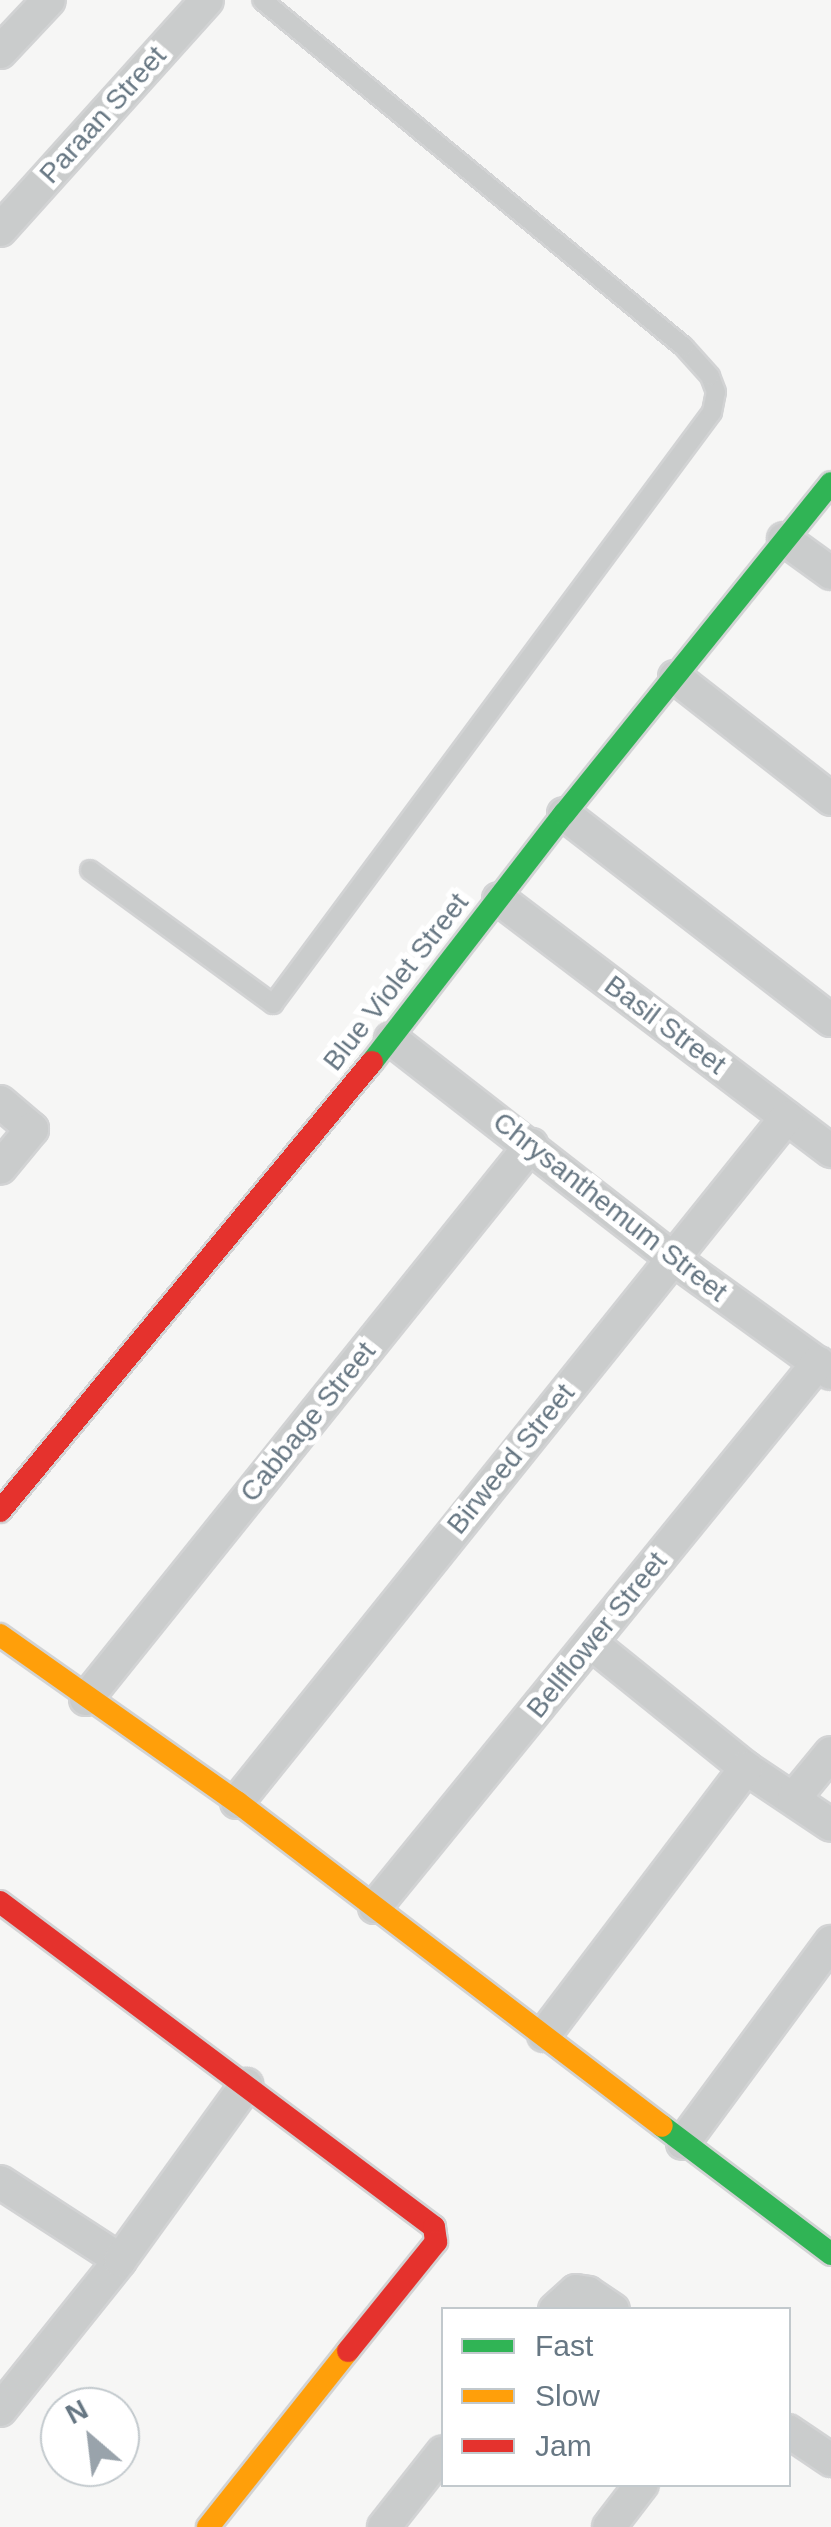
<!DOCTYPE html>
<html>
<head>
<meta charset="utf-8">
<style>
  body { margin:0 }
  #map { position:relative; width:831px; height:2527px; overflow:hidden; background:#f6f6f5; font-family:Helvetica,sans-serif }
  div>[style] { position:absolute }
  .roads { filter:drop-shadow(2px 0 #d2d3d4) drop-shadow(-2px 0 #d2d3d4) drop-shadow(0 2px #d2d3d4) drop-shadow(0 -2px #d2d3d4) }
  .lane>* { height:18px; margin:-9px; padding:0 9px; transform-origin:9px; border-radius:9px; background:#cacccc }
  .street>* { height:32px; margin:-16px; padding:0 16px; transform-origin:16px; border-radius:16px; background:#cacccc }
  .fast>* { height:22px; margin:-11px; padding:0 11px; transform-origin:11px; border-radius:11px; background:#30b455 }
  .slow>* { height:22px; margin:-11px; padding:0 11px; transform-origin:11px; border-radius:11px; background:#ff9f0a }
  .jam>* { height:22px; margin:-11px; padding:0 11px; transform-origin:11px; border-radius:11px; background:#e5322d }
  span { translate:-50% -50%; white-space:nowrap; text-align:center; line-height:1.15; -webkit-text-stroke:10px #fff; paint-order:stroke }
  .street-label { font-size:28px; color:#677783 }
  .legend { position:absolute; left:441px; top:2307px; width:350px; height:180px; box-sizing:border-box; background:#fff; border:2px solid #c2c9cd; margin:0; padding:12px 18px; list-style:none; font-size:30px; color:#677783 }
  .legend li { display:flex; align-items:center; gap:20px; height:50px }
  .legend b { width:50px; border:2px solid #c2c9cd }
  .north { position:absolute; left:40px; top:2387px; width:100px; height:100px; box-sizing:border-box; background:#fff; border:2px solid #c2c9cd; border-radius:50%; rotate:332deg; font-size:28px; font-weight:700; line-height:40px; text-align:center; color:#677783 }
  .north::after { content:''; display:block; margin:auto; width:35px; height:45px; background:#99a3ab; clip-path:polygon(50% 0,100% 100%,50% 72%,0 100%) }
</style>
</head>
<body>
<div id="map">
  <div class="roads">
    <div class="lane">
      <i style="left:90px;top:870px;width:227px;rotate:36.2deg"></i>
      <i style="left:273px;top:1004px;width:737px;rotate:-53.44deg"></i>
      <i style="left:712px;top:412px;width:20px;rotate:-79deg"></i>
      <i style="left:716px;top:392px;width:17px;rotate:-111deg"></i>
      <i style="left:710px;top:376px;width:39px;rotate:-132deg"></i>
      <i style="left:684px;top:347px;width:546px;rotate:-140.57deg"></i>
    </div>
    <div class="street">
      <i style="left:0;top:52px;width:71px;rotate:-46.7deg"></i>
      <i style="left:0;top:230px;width:309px;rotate:-48deg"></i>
      <i style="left:784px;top:539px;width:58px;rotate:35.9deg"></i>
      <i style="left:675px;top:677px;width:198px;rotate:38deg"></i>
      <i style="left:564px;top:814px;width:337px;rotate:37.7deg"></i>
      <i style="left:499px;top:899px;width:417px;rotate:37.2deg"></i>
      <i style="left:391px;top:1039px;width:356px;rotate:37.9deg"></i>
      <i style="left:672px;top:1258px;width:196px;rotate:35.9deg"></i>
      <i style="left:0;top:1102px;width:42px;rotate:40.2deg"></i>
      <i style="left:32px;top:1129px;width:50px;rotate:129.4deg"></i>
      <i style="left:591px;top:1643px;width:199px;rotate:38.9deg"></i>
      <i style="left:746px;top:1768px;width:102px;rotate:33.8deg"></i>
      <i style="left:86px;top:1699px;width:711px;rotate:-51.23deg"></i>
      <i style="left:794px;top:1798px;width:58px;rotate:-50.6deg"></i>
      <i style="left:237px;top:1802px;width:878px;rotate:-51.24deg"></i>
      <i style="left:375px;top:1907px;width:702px;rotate:-50.84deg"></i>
      <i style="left:544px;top:2035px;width:335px;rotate:-52.9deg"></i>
      <i style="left:683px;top:2143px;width:250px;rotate:-53.6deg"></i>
      <i style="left:0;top:2182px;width:143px;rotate:33deg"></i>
      <i style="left:555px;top:2310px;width:28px;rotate:-42deg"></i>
      <i style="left:576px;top:2291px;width:12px;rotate:9deg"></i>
      <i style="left:588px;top:2293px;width:30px;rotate:34deg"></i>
      <i style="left:0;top:2410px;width:192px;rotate:-51.3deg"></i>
      <i style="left:120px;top:2260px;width:216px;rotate:-54.2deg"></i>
      <i style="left:788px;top:2431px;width:52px;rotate:34deg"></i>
      <i style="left:384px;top:2527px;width:95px;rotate:-51.8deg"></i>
      <i style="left:609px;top:2527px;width:54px;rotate:-52.5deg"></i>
    </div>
    <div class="fast">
      <i style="left:372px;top:1062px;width:314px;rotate:-52.3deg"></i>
      <i style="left:564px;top:814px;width:425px;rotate:-51.1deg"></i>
      <i style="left:662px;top:2126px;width:212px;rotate:37.1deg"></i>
    </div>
    <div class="slow">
      <i style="left:0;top:1635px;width:290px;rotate:35.2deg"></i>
      <i style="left:237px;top:1802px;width:534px;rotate:37.32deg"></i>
      <i style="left:208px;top:2527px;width:225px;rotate:-51.5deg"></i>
    </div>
    <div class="jam">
      <i style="left:0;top:1511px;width:583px;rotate:-50.36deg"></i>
      <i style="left:0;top:1902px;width:542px;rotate:36.83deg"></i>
      <i style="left:434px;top:2227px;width:15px;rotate:82deg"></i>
      <i style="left:436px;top:2242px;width:140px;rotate:128.9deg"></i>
    </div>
  </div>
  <div class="street-label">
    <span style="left:103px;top:115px;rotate:-48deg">Paraan Street</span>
    <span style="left:396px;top:982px;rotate:-52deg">Blue Violet Street</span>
    <span style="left:665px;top:1025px;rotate:37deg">Basil Street</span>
    <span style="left:610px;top:1207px;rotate:38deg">Chrysanthemum Street</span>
    <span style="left:308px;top:1422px;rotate:-51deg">Cabbage Street</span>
    <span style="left:511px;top:1459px;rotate:-51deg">Birweed Street</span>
    <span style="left:597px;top:1635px;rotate:-51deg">Bellflower Street</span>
  </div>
  <ul class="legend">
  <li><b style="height:12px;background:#30b455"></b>Fast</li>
  <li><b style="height:12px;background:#ff9f0a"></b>Slow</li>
  <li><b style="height:12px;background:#e5322d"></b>Jam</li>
  </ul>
  <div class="north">N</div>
</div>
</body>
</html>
